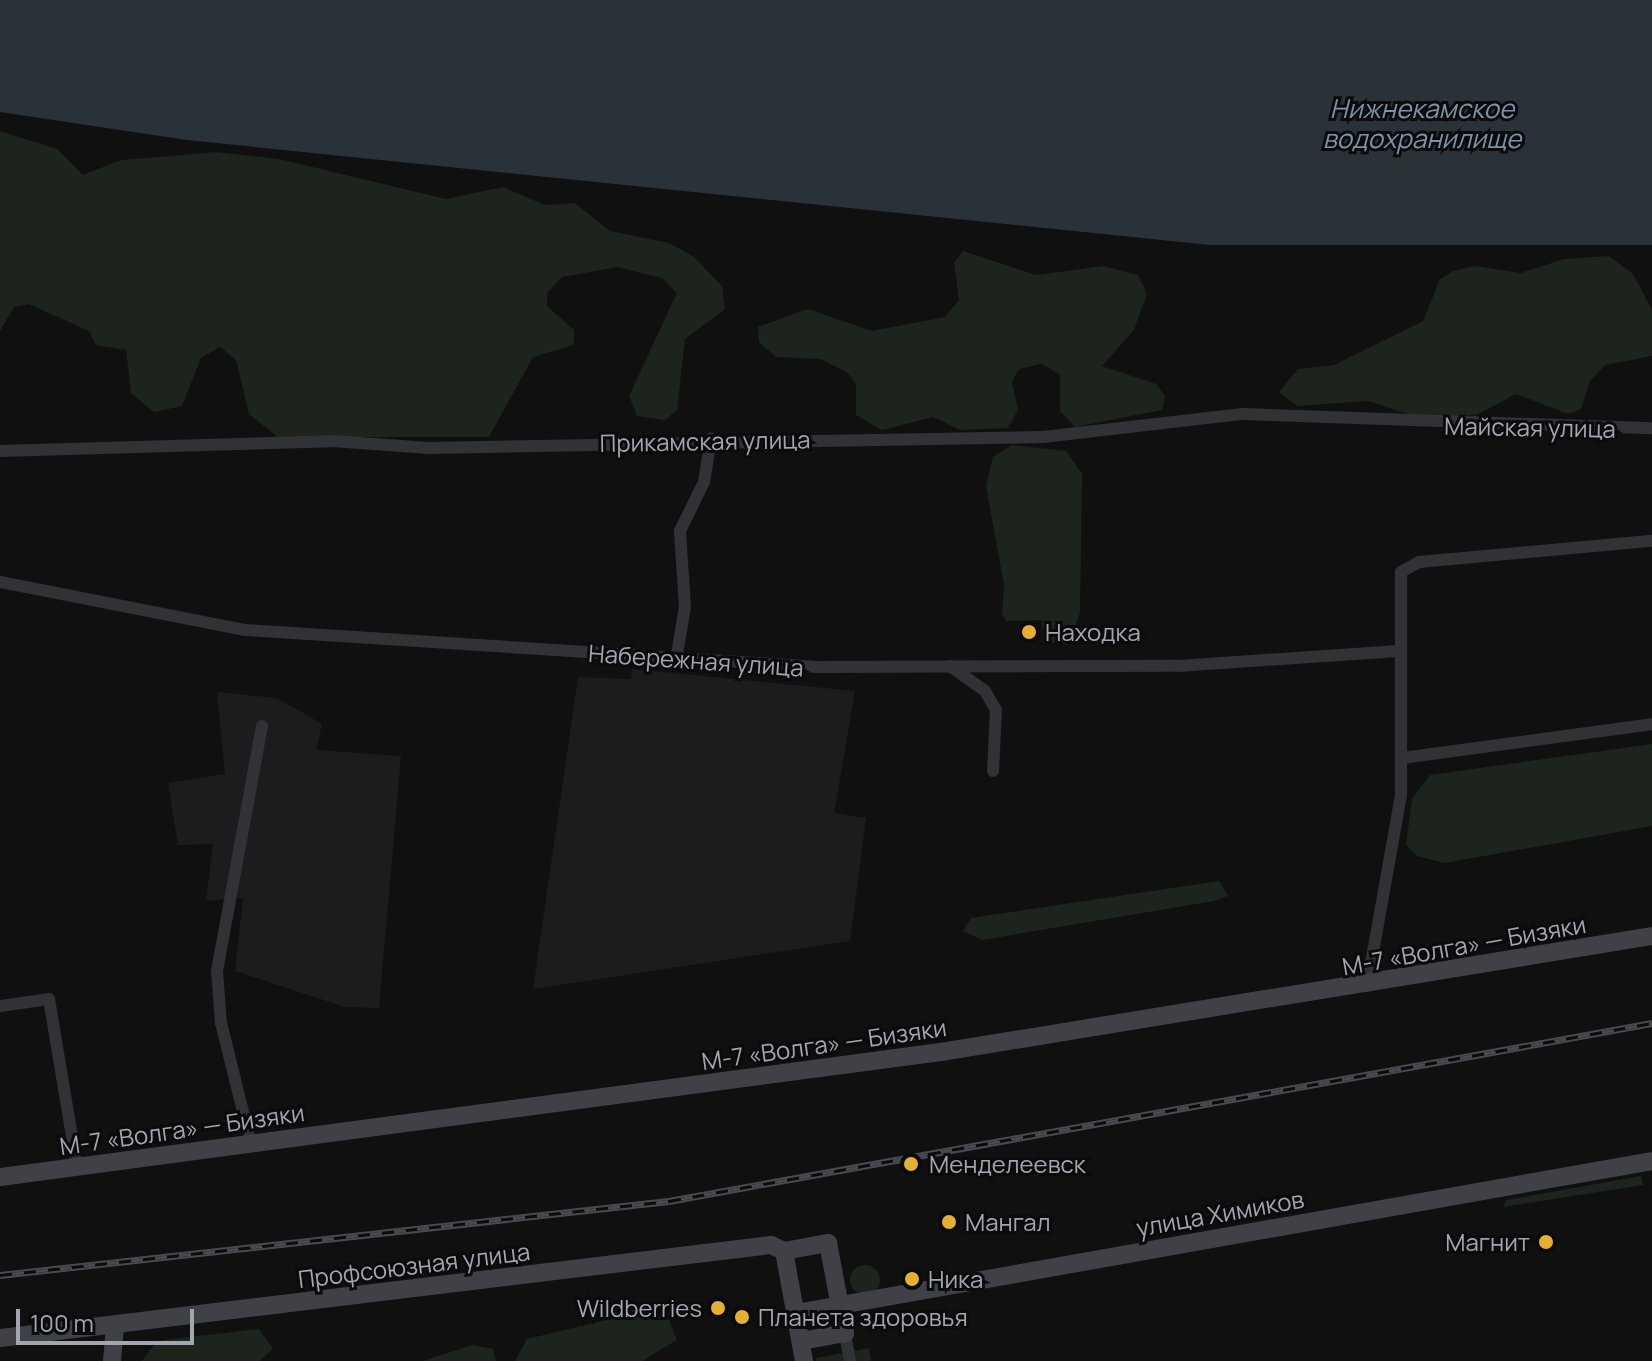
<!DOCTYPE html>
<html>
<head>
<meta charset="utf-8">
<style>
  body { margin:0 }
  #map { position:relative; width:1652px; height:1361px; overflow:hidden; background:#101011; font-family:Manrope,sans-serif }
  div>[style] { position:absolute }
  .built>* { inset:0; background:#1c1c1e }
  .green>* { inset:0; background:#1d231d }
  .round { border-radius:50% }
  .water>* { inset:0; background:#2a3239 }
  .street>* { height:12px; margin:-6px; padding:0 6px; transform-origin:6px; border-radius:6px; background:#313236 }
  .secondary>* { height:18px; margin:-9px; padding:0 9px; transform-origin:9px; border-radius:9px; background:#3f4146 }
  .rail>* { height:7px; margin-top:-3.5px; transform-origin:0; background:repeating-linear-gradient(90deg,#0b0b0c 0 12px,#484a4f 0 24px); box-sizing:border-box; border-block:2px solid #484a4f }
  .dots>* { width:22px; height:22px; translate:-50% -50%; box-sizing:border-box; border:4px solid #0b0b0c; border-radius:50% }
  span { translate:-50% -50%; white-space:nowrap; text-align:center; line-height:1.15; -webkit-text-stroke:6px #0b0b0c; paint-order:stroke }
  .street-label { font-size:24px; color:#a2a6b1 }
  .poi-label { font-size:24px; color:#a2a6b1 }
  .left { translate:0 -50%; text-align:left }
  .right { translate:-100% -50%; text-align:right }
  .water-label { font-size:26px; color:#7a93ab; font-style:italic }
  .scale { position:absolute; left:16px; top:1309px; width:178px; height:36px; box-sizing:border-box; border:4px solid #a2a6b1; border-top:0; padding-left:10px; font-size:24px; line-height:28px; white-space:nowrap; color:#a2a6b1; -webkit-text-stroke:6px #0b0b0c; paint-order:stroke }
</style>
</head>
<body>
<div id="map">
  <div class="built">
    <i style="clip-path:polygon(632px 669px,855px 691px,834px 813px,866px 818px,850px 941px,533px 989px,578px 677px,631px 679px)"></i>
    <i style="clip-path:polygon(217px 692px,277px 698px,322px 724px,316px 750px,401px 756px,379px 1008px,345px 1007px,235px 971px,243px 898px,206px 901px,213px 844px,178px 845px,168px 783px,225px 774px)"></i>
  </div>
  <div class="green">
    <i style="clip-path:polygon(0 131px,57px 149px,83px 175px,121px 160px,216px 152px,279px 159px,446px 199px,503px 187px,545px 205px,575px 203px,610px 231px,669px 243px,694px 257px,722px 286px,725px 309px,685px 339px,677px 410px,665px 420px,637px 416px,629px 396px,677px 293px,662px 278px,617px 267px,562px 277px,547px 293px,547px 306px,574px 330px,574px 345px,533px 357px,489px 437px,278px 437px,249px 414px,236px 360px,220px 347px,201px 358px,182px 406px,154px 412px,131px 393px,126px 350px,96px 345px,89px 331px,29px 304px,14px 307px,0 331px)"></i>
    <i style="clip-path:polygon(963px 251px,1036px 275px,1103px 266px,1138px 275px,1147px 294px,1134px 330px,1102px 366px,1156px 384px,1165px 396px,1162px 410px,1075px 427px,1060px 411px,1060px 374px,1041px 364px,1019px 369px,1012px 382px,1018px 410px,1008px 428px,960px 430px,933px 417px,882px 430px,856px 415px,856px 385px,847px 372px,821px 359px,776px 357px,759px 342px,758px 327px,808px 309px,872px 331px,945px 317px,959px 300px,954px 263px)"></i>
    <i style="clip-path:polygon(1609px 256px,1633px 274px,1652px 310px,1652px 356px,1605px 365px,1590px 381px,1581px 409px,1568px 414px,1516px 394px,1476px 415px,1424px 419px,1368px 401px,1297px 406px,1279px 392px,1298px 369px,1334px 365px,1423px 321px,1440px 279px,1453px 271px,1475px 266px,1521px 273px,1564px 259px)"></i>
    <i style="clip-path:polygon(1012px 445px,1066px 451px,1082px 474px,1080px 613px,1068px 645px,1046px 641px,1041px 620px,1006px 621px,1002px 614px,1004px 585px,986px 486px,993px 457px)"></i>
    <i style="clip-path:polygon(1652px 744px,1652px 826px,1445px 863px,1417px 856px,1406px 845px,1412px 799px,1430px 775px)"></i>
    <i style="clip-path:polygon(1219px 881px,1228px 896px,1214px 901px,982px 940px,963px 931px,971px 918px)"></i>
    <i style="clip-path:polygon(1641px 1176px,1643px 1185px,1503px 1207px,1506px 1200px)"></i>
    <i class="round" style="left:850px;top:1265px;width:30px;height:30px"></i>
    <i style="clip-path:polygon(667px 1315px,677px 1340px,642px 1361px,515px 1361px,527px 1339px,619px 1317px)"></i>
    <i style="clip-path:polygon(259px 1329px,273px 1349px,259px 1361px,142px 1361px,157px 1341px)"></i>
    <i style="clip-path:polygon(472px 1345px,493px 1349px,496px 1361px,423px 1361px)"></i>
    <i style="clip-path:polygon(869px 1348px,871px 1361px,816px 1361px,816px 1358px)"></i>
  </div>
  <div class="water">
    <i style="clip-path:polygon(0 0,1652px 0,1652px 245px,1210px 245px,187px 140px,0 112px)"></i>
  </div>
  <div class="street">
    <i style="left:0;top:451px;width:332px;rotate:-1.7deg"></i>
    <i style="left:332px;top:441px;width:97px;rotate:4.1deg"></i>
    <i style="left:429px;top:448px;width:614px;rotate:-1.03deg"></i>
    <i style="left:1043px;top:437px;width:201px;rotate:-6.6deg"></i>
    <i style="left:1243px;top:414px;width:409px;rotate:2deg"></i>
    <i style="left:0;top:582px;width:250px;rotate:11.1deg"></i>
    <i style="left:245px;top:630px;width:574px;rotate:3.69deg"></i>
    <i style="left:818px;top:667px;width:360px;rotate:-0.2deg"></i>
    <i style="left:1178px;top:666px;width:221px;rotate:-3.9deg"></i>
    <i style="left:676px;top:660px;width:54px;rotate:-80.4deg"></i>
    <i style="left:685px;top:607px;width:76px;rotate:-93.8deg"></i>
    <i style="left:680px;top:531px;width:55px;rotate:-63.9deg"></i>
    <i style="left:704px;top:482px;width:44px;rotate:-80.8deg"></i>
    <i style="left:950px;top:666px;width:43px;rotate:35.5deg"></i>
    <i style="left:985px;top:691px;width:22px;rotate:60deg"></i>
    <i style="left:996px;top:710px;width:61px;rotate:92.8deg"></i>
    <i style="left:1402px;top:758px;width:252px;rotate:-7.7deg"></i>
    <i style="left:1367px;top:986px;width:193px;rotate:-79.9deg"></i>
    <i style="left:1401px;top:796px;width:224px;rotate:-90deg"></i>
    <i style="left:1401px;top:572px;width:21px;rotate:-29deg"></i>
    <i style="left:1419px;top:562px;width:234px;rotate:-5.2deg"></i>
    <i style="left:0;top:1006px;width:49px;rotate:-8.1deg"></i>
    <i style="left:49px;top:999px;width:170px;rotate:80.5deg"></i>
    <i style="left:251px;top:1144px;width:125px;rotate:-103.9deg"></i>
    <i style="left:221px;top:1023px;width:52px;rotate:-94.4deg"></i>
    <i style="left:217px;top:971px;width:249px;rotate:-79.6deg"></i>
    <i style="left:845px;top:1333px;width:28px;rotate:80deg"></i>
  </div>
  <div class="secondary">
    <i style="left:0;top:1177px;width:949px;rotate:-7.57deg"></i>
    <i style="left:941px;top:1052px;width:720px;rotate:-9.27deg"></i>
    <i style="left:784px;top:1251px;width:45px;rotate:-10.3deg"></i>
    <i style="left:828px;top:1243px;width:92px;rotate:79.3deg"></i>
    <i style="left:845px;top:1333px;width:45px;rotate:169.7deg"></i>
    <i style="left:784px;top:1251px;width:112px;rotate:79.7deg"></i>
    <i style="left:796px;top:1313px;width:869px;rotate:-10.07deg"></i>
    <i style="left:0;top:1338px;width:777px;rotate:-6.88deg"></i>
    <i style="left:771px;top:1245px;width:14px;rotate:25deg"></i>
    <i style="left:112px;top:1361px;width:35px;rotate:-85deg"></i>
  </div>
  <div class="rail">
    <i style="left:0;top:1275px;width:673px;rotate:-6.31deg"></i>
    <i style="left:669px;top:1201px;width:999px;rotate:-10.26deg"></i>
  </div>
  <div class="dots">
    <i style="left:1029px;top:632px;background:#e5af34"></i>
    <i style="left:911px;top:1164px;background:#e5af34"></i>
    <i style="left:949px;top:1222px;background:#e5af34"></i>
    <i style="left:1546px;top:1242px;background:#e5af34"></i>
    <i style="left:912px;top:1279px;background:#e5af34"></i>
    <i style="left:718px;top:1308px;background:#e5af34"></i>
    <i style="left:742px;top:1317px;background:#e5af34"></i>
  </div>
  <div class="street-label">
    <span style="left:1530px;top:427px;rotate:1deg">Майская улица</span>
    <span style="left:705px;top:441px;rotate:-1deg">Прикамская улица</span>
    <span style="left:696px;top:660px;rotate:4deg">Набережная улица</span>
    <span style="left:1464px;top:945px;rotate:-10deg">М-7 «Волга» — Бизяки</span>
    <span style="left:824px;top:1044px;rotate:-8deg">М-7 «Волга» — Бизяки</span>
    <span style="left:182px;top:1129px;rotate:-8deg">М-7 «Волга» — Бизяки</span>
    <span style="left:1220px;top:1213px;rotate:-10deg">улица Химиков</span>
    <span style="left:414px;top:1265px;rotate:-7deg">Профсоюзная улица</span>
  </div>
  <div class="poi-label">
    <span class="left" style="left:1045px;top:632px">Находка</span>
    <span class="left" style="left:929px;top:1164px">Менделеевск</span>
    <span class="left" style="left:965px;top:1222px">Мангал</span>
    <span class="right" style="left:1530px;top:1242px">Магнит</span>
    <span class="left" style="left:928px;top:1279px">Ника</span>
    <span class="right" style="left:702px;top:1308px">Wildberries</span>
    <span class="left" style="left:758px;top:1317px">Планета здоровья</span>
  </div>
  <div class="water-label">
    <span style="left:1422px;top:124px">Нижнекамское<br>водохранилище</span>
  </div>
  <div class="scale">100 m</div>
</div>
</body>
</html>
